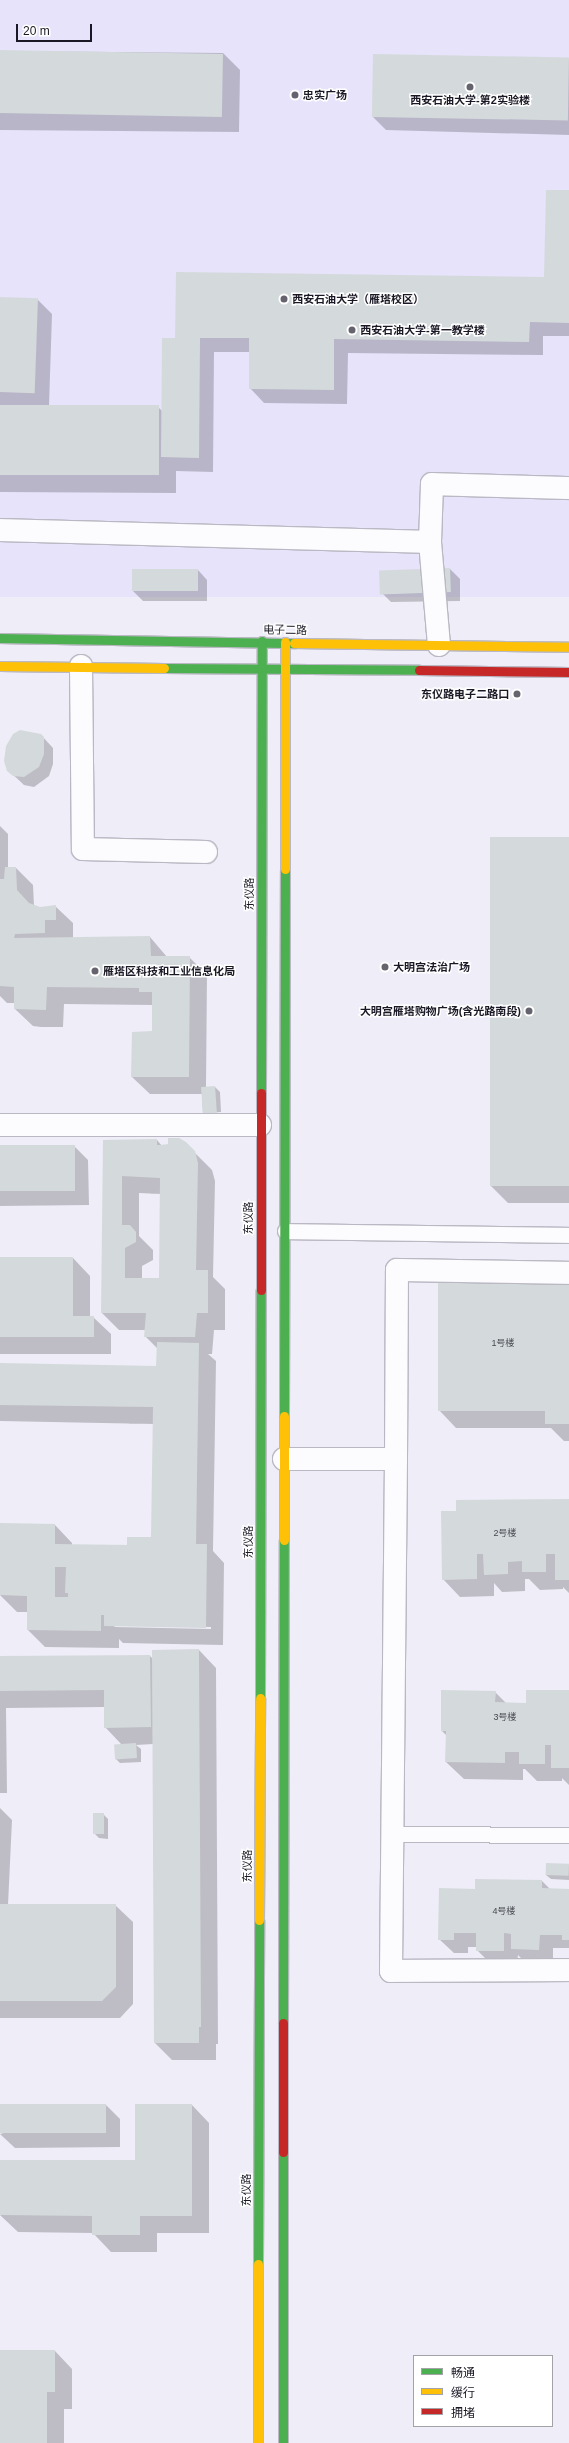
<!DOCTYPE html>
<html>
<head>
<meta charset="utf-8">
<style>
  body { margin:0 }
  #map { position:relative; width:569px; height:2443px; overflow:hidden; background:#eeedf8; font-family:Helvetica,"Noto Sans SC",sans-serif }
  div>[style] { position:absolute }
  .built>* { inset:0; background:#e6e3fa; transform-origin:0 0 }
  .shadow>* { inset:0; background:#0003 }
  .building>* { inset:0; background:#d4dadb; transform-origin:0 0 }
  .roads { filter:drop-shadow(1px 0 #b9b8c3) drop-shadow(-1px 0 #b9b8c3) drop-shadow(0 1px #b9b8c3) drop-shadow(0 -1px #b9b8c3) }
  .lane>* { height:15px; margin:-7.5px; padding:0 7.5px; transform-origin:7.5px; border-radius:7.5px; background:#fcfcfe }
  .street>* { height:22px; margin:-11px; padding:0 11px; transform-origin:11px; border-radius:11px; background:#fcfcfe }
  .fast>* { height:9px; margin:-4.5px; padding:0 4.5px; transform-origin:4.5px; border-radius:4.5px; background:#4caf50 }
  .slow>* { height:9px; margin:-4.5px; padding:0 4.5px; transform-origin:4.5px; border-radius:4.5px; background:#ffc107 }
  .jam>* { height:9px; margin:-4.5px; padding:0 4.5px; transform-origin:4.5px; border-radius:4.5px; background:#c62828 }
  .dots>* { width:11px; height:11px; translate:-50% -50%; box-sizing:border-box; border:2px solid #fff; border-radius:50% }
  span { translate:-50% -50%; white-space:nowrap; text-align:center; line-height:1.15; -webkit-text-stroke:3px #fff; paint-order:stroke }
  .number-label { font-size:9px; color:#484852 }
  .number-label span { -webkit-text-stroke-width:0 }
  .poi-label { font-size:11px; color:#1a1824; font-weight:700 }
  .left { translate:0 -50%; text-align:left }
  .right { translate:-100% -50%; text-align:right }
  .street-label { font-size:11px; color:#1a1824 }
  .legend { position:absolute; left:413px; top:2355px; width:140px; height:72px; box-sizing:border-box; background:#fff; border:1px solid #a3a3a7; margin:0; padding:5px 7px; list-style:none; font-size:12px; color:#1a1824 }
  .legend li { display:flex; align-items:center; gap:8px; height:20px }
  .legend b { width:20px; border:1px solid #a3a3a7 }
  .scale { position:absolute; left:16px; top:24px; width:76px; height:18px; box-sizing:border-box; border:2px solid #1a1824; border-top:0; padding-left:5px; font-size:12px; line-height:14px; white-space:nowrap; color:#1a1824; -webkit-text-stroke:3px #fff; paint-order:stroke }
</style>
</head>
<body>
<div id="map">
  <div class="built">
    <i style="left:0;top:0;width:569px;height:597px"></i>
  </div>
  <div class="shadow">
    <i style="clip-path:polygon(0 51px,223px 53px,240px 70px,239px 132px,0 130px)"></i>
    <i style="clip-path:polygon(569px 59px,569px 135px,386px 130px,372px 116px)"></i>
    <i style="clip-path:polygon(569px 191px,569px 336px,543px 336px,543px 355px,348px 353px,347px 404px,264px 403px,250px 388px,250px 352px,214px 352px,213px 472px,176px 471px,176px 493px,0 492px,0 298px,37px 299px,52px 314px,49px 406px,158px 407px,162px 411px,176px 339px,545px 278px)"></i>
    <i style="clip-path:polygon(450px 569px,460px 579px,460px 601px,391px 602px,381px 592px)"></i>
    <i style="clip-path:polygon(198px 570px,207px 580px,207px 601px,143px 601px,133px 591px)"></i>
    <i style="clip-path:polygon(41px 735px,53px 748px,53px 764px,49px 776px,34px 787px,24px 785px,8px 770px)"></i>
    <i style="clip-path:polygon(0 826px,8px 834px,8px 868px,16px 868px,33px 885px,34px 906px,39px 908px,55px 906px,73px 923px,73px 938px,150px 937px,167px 957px,189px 957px,207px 975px,206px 1087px,215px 1087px,220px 1092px,221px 1112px,206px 1113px,206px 1115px,221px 1114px,221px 1118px,208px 1119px,203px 1114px,202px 1094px,150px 1094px,132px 1077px,133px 1033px,154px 1032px,153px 1005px,64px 1004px,63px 1027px,41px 1027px,33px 1026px,15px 1009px,15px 1003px,7px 1003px,0 996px)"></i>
    <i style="clip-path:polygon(569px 838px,569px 1203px,508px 1203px,490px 1185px)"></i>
    <i style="clip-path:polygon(evenodd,157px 1140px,162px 1146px,194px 1152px,212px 1170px,215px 1181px,213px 1277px,225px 1289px,225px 1330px,214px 1330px,212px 1354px,208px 1354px,216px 1361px,213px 1551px,224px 1563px,223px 1645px,123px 1643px,119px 1639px,119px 1648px,45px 1647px,28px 1630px,28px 1612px,17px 1612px,0 1595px,0 1553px,55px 1525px,72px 1543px,72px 1546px,128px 1546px,152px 1538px,154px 1424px,0 1421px,0 1364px,157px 1367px,157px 1348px,145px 1336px,146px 1330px,119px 1330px,102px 1313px,104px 1141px,157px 1140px,139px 1193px,161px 1194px,160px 1279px,142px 1279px,142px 1266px,153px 1260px,153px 1250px,139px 1236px,139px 1193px,157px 1140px,113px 1625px,211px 1627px,211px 1629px,115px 1627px,113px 1625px)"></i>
    <i style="clip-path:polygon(74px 1146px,88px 1160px,89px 1205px,0 1206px,0 1147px)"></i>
    <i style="clip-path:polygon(0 1258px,73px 1258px,90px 1276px,90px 1317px,93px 1317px,111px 1334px,111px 1354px,0 1354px)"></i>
    <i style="clip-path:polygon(569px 1277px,569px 1441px,564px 1441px,551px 1428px,456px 1428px,439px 1410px)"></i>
    <i style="clip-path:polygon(569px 1500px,569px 1593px,563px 1587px,563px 1589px,540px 1590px,529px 1579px,525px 1579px,525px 1591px,502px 1592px,494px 1583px,494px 1596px,460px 1597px,443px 1579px,457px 1512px)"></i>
    <i style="clip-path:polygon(199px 1650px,216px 1668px,218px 2044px,216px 2044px,216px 2060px,172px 2060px,155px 2043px,153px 1744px,136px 1745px,141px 1749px,141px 1762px,120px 1763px,115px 1758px,122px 1745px,105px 1727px,105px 1707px,6px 1708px,7px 1793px,0 1793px,0 1657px,150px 1656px,153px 1659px)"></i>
    <i style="clip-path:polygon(442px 1691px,495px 1692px,507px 1704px,527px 1704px,569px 1691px,569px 1785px,562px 1778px,562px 1781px,537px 1781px,525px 1769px,523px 1769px,523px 1780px,464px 1779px,446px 1762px,447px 1736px,442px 1731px)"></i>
    <i style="clip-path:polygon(0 1808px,12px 1820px,8px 1905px,115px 1905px,133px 1922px,133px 2004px,120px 2018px,0 2018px)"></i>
    <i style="clip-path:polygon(103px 1814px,108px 1819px,108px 1839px,99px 1838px,94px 1833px)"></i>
    <i style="clip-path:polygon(569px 1865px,569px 1880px,551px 1879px,546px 1875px)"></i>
    <i style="clip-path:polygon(542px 1881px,550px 1889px,569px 1890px,569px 1948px,553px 1948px,553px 1964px,526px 1963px,518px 1955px,517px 1965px,491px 1964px,477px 1950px,477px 1947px,468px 1947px,468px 1953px,454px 1953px,439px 1939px,476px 1890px)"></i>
    <i style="clip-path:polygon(106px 2105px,120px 2119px,120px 2147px,15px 2148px,0 2134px)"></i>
    <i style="clip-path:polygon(192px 2105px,209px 2123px,209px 2233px,157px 2233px,157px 2252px,111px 2252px,93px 2233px,18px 2232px,0 2215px,136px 2161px)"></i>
    <i style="clip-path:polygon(0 2351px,55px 2351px,72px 2369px,72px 2409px,64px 2409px,64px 2443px,0 2443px)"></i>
  </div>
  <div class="building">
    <i style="left:0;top:50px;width:223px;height:63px;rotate:1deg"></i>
    <i style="left:373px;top:54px;width:196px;height:63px;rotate:1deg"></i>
    <i style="clip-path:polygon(546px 190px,569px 190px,569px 323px,530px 322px,529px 342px,334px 339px,334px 390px,249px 389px,249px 338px,200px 338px,199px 458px,161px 457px,162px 338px,175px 338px,176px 272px,544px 277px)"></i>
    <i style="left:0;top:297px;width:38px;height:95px;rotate:2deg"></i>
    <i style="left:0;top:405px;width:159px;height:70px"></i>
    <i style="left:450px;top:568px;width:24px;height:71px;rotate:88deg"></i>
    <i style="left:132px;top:569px;width:66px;height:22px"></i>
    <i style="clip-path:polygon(20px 730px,41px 734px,44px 737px,44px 754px,39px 767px,24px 777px,13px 776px,7px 771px,4px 761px,6px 746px,13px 734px)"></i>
    <i style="left:490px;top:837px;width:79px;height:349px"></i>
    <i style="clip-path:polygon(5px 867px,16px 867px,17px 890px,29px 903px,40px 907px,56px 905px,56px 920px,45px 920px,45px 933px,15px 934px,14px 938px,150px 936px,151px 956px,190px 956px,189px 1077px,131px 1077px,132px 1032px,152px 1031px,152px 992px,139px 992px,139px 988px,47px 987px,46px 1010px,14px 1009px,14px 987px,0 986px,0 879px,4px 879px)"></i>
    <i style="left:215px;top:1086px;width:28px;height:14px;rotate:86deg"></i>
    <i style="clip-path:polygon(evenodd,168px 1138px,179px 1138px,186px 1142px,195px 1151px,198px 1163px,196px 1270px,208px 1270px,208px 1313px,197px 1313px,195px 1337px,144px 1337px,146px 1313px,101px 1313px,103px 1140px,157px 1139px,157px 1145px,161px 1145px,168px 1144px,168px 1138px,122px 1176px,160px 1178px,159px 1278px,125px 1278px,125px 1248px,136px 1242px,136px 1232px,130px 1225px,122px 1225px,122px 1176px)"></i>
    <i style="left:75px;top:1145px;width:46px;height:75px;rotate:90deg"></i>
    <i style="clip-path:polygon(0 1257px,73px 1257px,73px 1316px,94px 1316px,94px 1337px,0 1337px)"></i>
    <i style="clip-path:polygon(438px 1275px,569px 1276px,569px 1424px,545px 1424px,545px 1411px,438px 1411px)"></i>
    <i style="clip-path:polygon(evenodd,157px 1342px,199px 1343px,196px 1544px,207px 1544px,206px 1628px,104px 1626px,104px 1615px,101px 1615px,101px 1631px,27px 1630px,27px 1596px,0 1595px,0 1523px,55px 1524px,55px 1544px,127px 1545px,127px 1537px,151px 1537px,153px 1407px,0 1405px,0 1363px,156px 1366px,157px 1342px,55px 1567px,66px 1567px,65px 1593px,68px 1593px,68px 1597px,55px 1597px,55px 1567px)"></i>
    <i style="clip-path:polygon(569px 1499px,569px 1580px,555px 1580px,555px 1554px,546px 1554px,546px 1572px,522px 1572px,522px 1561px,508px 1562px,508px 1574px,484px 1575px,483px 1554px,477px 1554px,477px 1579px,442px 1580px,441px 1511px,456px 1511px,456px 1500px)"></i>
    <i style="clip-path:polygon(199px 1649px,201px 2027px,199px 2027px,199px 2043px,154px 2043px,152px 1650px)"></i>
    <i style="clip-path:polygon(150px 1655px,151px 1727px,104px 1728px,104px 1690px,0 1691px,0 1656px)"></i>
    <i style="clip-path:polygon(441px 1690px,496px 1691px,495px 1702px,526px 1703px,526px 1690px,569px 1690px,569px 1768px,551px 1768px,551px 1745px,545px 1745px,545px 1764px,519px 1764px,519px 1752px,505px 1752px,505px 1763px,445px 1762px,446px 1731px,441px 1731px)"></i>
    <i style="left:136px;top:1743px;width:15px;height:22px;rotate:86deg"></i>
    <i style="left:93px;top:1813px;width:11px;height:21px"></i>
    <i style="left:546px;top:1863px;width:23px;height:12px;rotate:2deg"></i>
    <i style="clip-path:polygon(475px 1879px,542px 1880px,542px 1888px,569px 1889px,569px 1940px,562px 1940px,562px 1935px,540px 1935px,539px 1950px,511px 1949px,511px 1934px,504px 1933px,504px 1951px,476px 1951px,476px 1933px,454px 1933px,454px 1940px,438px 1940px,439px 1888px,475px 1889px)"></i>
    <i style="clip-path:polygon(0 1904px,116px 1904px,116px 1987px,102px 2001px,0 2001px)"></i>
    <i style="left:106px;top:2104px;width:29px;height:106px;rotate:90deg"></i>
    <i style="clip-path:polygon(135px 2104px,192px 2104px,192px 2216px,140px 2216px,140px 2235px,92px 2235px,92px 2216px,0 2215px,0 2160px,135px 2160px)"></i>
    <i style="clip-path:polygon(0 2350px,55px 2350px,55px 2392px,47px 2392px,47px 2443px,0 2443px)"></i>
  </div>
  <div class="roads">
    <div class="lane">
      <i style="left:285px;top:1231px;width:284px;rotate:0.8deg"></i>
      <i style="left:393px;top:1834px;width:176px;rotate:0.3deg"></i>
    </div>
    <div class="street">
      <i style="left:0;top:530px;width:430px;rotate:1.6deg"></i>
      <i style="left:439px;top:645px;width:103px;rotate:-95deg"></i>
      <i style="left:430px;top:542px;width:58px;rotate:-88deg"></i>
      <i style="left:432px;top:484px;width:137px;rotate:1.7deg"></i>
      <i style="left:81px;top:666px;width:183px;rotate:89.4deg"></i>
      <i style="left:83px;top:849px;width:123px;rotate:1.4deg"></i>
      <i style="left:0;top:1125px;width:260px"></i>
      <i style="left:284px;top:1459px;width:112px"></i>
      <i style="left:396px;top:1459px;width:189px;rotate:-89.7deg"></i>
      <i style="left:397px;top:1270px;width:172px;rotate:1deg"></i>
      <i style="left:396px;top:1459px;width:512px;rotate:90.56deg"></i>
      <i style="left:391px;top:1971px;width:178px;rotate:-0.3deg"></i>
    </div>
    <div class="fast">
      <i style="left:0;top:638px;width:294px;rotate:1deg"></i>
      <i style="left:164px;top:668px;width:255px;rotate:0.4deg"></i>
      <i style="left:261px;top:1093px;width:452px;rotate:-89.9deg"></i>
      <i style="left:284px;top:1416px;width:547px;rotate:-89.9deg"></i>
      <i style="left:260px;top:1698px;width:408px;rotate:-89.9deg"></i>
      <i style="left:283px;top:2023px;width:483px;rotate:-89.9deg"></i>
      <i style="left:258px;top:2264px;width:344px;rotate:-89.8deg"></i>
      <i style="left:283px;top:2443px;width:291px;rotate:-90deg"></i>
    </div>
    <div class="slow">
      <i style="left:294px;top:643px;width:275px;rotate:0.8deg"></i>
      <i style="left:0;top:666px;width:164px;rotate:0.7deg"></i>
      <i style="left:285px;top:869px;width:227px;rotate:-90deg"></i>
      <i style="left:284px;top:1540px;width:124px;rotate:-90deg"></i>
      <i style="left:259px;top:1920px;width:222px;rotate:-89.7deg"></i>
      <i style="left:258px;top:2443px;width:179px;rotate:-90deg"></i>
    </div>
    <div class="jam">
      <i style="left:419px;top:670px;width:150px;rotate:0.8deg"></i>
      <i style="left:261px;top:1290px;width:197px;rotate:-90deg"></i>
      <i style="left:283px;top:2152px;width:129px;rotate:-90deg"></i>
    </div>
  </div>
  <div class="dots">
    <i style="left:470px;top:87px;background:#64636e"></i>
    <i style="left:295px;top:95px;background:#64636e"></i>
    <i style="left:284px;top:299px;background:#64636e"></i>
    <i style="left:352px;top:330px;background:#64636e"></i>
    <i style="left:517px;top:694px;background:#64636e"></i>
    <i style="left:385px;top:967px;background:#64636e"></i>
    <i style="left:95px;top:971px;background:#64636e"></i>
    <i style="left:529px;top:1011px;background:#64636e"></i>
  </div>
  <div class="number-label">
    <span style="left:503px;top:1343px">1号楼</span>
    <span style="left:505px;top:1533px">2号楼</span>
    <span style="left:505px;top:1717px">3号楼</span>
    <span style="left:504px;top:1911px">4号楼</span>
  </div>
  <div class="poi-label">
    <span class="left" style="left:303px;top:95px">忠实广场</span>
    <span style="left:470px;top:100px">西安石油大学-第2实验楼</span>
    <span class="left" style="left:292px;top:299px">西安石油大学（雁塔校区）</span>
    <span class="left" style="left:360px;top:330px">西安石油大学-第一教学楼</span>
    <span class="right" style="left:509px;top:694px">东仪路电子二路口</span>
    <span class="left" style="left:393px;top:967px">大明宫法治广场</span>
    <span class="left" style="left:103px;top:971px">雁塔区科技和工业信息化局</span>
    <span class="right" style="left:521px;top:1011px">大明宫雁塔购物广场(含光路南段)</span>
  </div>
  <div class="street-label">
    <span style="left:285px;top:630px;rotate:1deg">电子二路</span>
    <span style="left:249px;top:894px;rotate:-90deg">东仪路</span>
    <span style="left:248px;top:1218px;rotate:-90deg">东仪路</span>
    <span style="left:248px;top:1542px;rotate:-90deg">东仪路</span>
    <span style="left:247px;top:1866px;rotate:-90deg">东仪路</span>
    <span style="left:246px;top:2190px;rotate:-90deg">东仪路</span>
  </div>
  <ul class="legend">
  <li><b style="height:5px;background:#4caf50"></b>畅通</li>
  <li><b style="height:5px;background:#ffc107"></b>缓行</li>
  <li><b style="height:5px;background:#c62828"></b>拥堵</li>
  </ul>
  <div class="scale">20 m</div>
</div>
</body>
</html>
